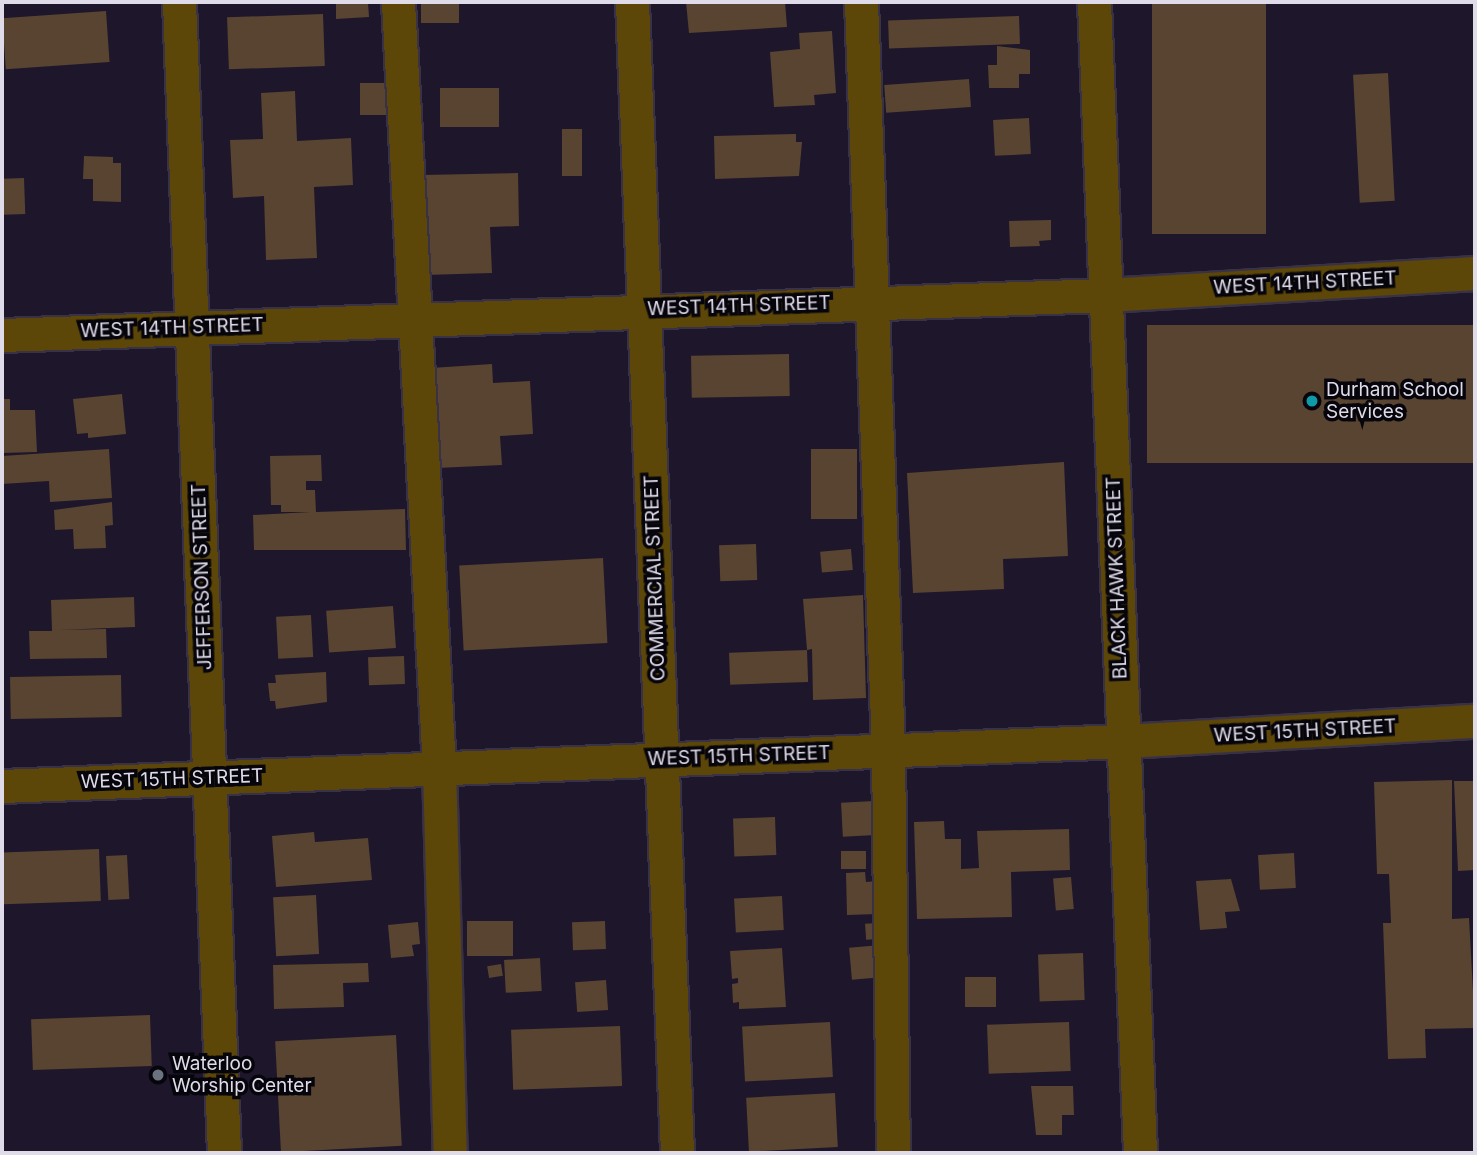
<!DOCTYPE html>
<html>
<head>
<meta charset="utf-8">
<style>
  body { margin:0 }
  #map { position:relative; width:1477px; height:1155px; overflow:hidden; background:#1e162b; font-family:Inter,sans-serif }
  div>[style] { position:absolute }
  .building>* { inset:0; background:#584431; transform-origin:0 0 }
  .roads { filter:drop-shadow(2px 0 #393246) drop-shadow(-2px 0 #393246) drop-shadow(0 2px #393246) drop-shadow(0 -2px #393246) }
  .minor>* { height:33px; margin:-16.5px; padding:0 16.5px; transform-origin:16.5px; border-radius:16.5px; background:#5c4608 }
  .dots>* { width:19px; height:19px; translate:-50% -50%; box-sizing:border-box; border:4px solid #07050c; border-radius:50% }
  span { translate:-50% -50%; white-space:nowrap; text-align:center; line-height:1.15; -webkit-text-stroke:7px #07050c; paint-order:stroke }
  .street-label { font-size:19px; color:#dfdbe9 }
  .poi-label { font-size:19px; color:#dfdbe9 }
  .left { translate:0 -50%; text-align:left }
  .frame { position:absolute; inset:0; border:4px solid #dfdbe9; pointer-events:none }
</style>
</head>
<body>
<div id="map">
  <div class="building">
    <i style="clip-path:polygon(336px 2px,368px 2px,369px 17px,336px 19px)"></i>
    <i style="left:421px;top:2px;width:38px;height:21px"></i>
    <i style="clip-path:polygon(686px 2px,785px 2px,787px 27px,689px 33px)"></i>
    <i style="left:1152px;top:2px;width:114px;height:232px"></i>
    <i style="left:106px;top:11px;width:51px;height:104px;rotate:86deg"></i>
    <i style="left:323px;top:14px;width:52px;height:96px;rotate:88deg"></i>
    <i style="left:1019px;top:16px;width:28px;height:131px;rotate:88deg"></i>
    <i style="clip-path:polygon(832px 31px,836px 93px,814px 95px,815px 105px,774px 107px,770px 52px,800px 49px,799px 33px)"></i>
    <i style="clip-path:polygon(997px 46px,1030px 50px,1030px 74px,1019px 74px,1019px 88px,989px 88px,988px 65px,997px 65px)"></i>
    <i style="left:1388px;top:73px;width:128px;height:35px;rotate:87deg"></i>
    <i style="left:969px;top:79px;width:28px;height:85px;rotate:86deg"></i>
    <i style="left:360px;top:83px;width:30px;height:32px"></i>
    <i style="left:499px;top:88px;width:39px;height:59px;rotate:90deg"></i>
    <i style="clip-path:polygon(295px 91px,297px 141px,351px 138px,353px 185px,314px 187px,317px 258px,266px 260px,264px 196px,233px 198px,230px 140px,263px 139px,261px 93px)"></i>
    <i style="left:1029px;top:118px;width:36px;height:36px;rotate:87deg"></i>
    <i style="left:562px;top:129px;width:20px;height:47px"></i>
    <i style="clip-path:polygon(796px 134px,796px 142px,802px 142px,799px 176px,715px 179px,714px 136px)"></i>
    <i style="clip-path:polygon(84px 156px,113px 157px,113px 163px,121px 163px,121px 202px,93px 201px,93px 179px,83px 179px)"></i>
    <i style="clip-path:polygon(518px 173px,519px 226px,490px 227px,492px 273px,425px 275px,422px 175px)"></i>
    <i style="left:24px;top:178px;width:36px;height:22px;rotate:88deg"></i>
    <i style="clip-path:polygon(1051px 220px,1051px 240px,1039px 241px,1040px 246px,1010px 247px,1009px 221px)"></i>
    <i style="left:1475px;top:325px;width:138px;height:328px;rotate:90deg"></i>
    <i style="left:789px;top:354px;width:42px;height:98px;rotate:89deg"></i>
    <i style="clip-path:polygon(492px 364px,493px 383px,530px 381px,533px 434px,500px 436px,502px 465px,437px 468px,431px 368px)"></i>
    <i style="clip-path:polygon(122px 394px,126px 434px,88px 438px,88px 433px,77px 434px,73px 399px)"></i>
    <i style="clip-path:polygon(2px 399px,10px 399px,10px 410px,35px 410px,37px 452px,2px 453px)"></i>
    <i style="clip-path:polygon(109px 449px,112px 498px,50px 502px,49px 481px,2px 484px,2px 456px)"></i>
    <i style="left:811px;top:449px;width:46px;height:70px"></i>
    <i style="clip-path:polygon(321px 455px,322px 481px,306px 481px,306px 490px,315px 490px,316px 512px,405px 509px,406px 550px,254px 550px,253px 515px,311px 512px,281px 512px,281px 505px,271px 505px,270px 456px)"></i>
    <i style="clip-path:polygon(1064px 462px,1068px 556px,1003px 559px,1004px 589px,913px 593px,907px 473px)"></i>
    <i style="clip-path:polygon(112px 502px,113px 525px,105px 526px,106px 548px,74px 549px,73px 529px,55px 530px,54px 510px)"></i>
    <i style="left:756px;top:544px;width:36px;height:37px;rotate:88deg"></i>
    <i style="left:851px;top:549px;width:21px;height:31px;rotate:85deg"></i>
    <i style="left:603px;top:558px;width:85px;height:144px;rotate:87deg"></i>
    <i style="clip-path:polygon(863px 595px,866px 698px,813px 700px,812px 649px,807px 650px,803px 599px)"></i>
    <i style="clip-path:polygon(134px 597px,135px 627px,58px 630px,106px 629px,107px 658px,30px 659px,29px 631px,52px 631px,51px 600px)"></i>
    <i style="left:393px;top:606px;width:42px;height:67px;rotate:86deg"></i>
    <i style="left:311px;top:615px;width:42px;height:35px;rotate:87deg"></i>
    <i style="left:807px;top:650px;width:32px;height:78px;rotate:88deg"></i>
    <i style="left:404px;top:656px;width:28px;height:36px;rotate:88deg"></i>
    <i style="clip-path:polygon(326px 672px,327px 702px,276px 709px,275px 701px,270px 701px,268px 683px,276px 683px,275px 675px)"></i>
    <i style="left:121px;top:675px;width:42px;height:111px;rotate:89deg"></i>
    <i style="clip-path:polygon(1452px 780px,1452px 919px,1469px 918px,1475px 1028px,1425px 1029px,1426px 1058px,1388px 1059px,1383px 923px,1391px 923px,1389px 874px,1377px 874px,1374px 782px)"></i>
    <i style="clip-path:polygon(1454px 781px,1475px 781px,1475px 870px,1458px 871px)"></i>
    <i style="left:874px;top:801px;width:34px;height:33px;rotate:87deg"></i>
    <i style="left:775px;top:817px;width:38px;height:42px;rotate:88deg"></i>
    <i style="clip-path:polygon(944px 821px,945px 839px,961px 839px,961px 869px,979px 868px,977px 831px,1069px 829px,1070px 870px,1011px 872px,1012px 917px,917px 919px,914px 822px)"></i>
    <i style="clip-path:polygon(314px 832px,315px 842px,368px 838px,372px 880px,276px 887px,272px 836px)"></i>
    <i style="left:99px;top:849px;width:52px;height:97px;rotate:88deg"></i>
    <i style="left:841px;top:851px;width:25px;height:18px"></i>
    <i style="left:1294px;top:853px;width:35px;height:36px;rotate:87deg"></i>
    <i style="left:127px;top:855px;width:44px;height:21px;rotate:87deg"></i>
    <i style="clip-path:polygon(865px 872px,866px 882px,877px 881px,878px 914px,847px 915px,846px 873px)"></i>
    <i style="left:1071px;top:877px;width:32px;height:18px;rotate:85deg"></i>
    <i style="clip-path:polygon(1231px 879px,1240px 911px,1225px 912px,1227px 928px,1200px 930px,1196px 881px)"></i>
    <i style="left:316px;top:895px;width:59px;height:43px;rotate:87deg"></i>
    <i style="left:782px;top:896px;width:34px;height:48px;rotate:87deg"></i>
    <i style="left:467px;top:921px;width:46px;height:35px"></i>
    <i style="left:605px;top:921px;width:28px;height:33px;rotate:88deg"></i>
    <i style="clip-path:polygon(418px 922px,420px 944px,412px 945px,414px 956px,391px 958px,388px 925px)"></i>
    <i style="left:877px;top:923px;width:16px;height:12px;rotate:86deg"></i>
    <i style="left:881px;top:945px;width:32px;height:32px;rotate:85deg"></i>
    <i style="clip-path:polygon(782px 948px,786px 1007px,739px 1009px,739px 1002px,733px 1003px,732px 984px,738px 983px,738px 978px,732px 979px,730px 951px)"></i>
    <i style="left:1083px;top:953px;width:47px;height:45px;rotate:88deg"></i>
    <i style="left:540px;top:958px;width:33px;height:36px;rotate:87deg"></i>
    <i style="clip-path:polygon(368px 963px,369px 982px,343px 983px,344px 1007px,274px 1009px,273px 965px)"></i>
    <i style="left:501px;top:964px;width:12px;height:14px;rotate:81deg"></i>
    <i style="left:996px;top:977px;width:30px;height:31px;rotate:90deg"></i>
    <i style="left:606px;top:980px;width:30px;height:31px;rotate:86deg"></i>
    <i style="left:150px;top:1015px;width:51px;height:119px;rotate:88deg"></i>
    <i style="left:830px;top:1022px;width:55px;height:88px;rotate:87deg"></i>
    <i style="left:1069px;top:1022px;width:49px;height:82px;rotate:88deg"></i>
    <i style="left:620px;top:1026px;width:60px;height:109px;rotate:88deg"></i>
    <i style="left:396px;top:1035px;width:111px;height:121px;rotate:87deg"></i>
    <i style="clip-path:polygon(1031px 1086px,1073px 1086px,1074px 1115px,1062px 1115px,1062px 1135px,1036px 1135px)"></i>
    <i style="left:835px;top:1093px;width:54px;height:89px;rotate:87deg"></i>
  </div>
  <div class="roads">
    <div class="minor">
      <i style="left:179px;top:2px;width:1152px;rotate:87.76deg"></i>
      <i style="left:398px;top:2px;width:767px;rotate:86.94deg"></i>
      <i style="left:439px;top:768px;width:385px;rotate:88.4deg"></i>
      <i style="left:632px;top:2px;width:1152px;rotate:87.76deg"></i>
      <i style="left:861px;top:2px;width:748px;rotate:87.93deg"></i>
      <i style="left:888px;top:750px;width:403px;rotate:89.3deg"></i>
      <i style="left:1094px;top:2px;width:1152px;rotate:87.71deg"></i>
      <i style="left:2px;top:335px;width:1105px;rotate:-2.08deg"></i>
      <i style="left:1106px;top:295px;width:370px;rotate:-3.4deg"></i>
      <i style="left:2px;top:786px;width:1123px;rotate:-2.3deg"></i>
      <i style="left:1124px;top:741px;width:352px;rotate:-3.3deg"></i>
    </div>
  </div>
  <div class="dots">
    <i style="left:1312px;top:401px;background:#0f9aa8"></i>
    <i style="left:158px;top:1075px;background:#6b7280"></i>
  </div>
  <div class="street-label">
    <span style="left:1305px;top:283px;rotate:-3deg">WEST 14TH STREET</span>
    <span style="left:739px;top:306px;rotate:-2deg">WEST 14TH STREET</span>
    <span style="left:172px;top:328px;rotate:-2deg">WEST 14TH STREET</span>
    <span style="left:202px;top:577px;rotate:-92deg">JEFFERSON STREET</span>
    <span style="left:655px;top:578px;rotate:-92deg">COMMERCIAL STREET</span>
    <span style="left:1117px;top:578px;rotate:-92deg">BLACK HAWK STREET</span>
    <span style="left:1305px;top:731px;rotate:-3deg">WEST 15TH STREET</span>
    <span style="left:739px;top:756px;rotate:-2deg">WEST 15TH STREET</span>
    <span style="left:172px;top:779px;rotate:-2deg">WEST 15TH STREET</span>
  </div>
  <div class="poi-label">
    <span class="left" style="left:1326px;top:401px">Durham School<br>Services</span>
    <span class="left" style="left:172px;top:1075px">Waterloo<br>Worship Center</span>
  </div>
  <div class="frame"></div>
</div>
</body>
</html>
